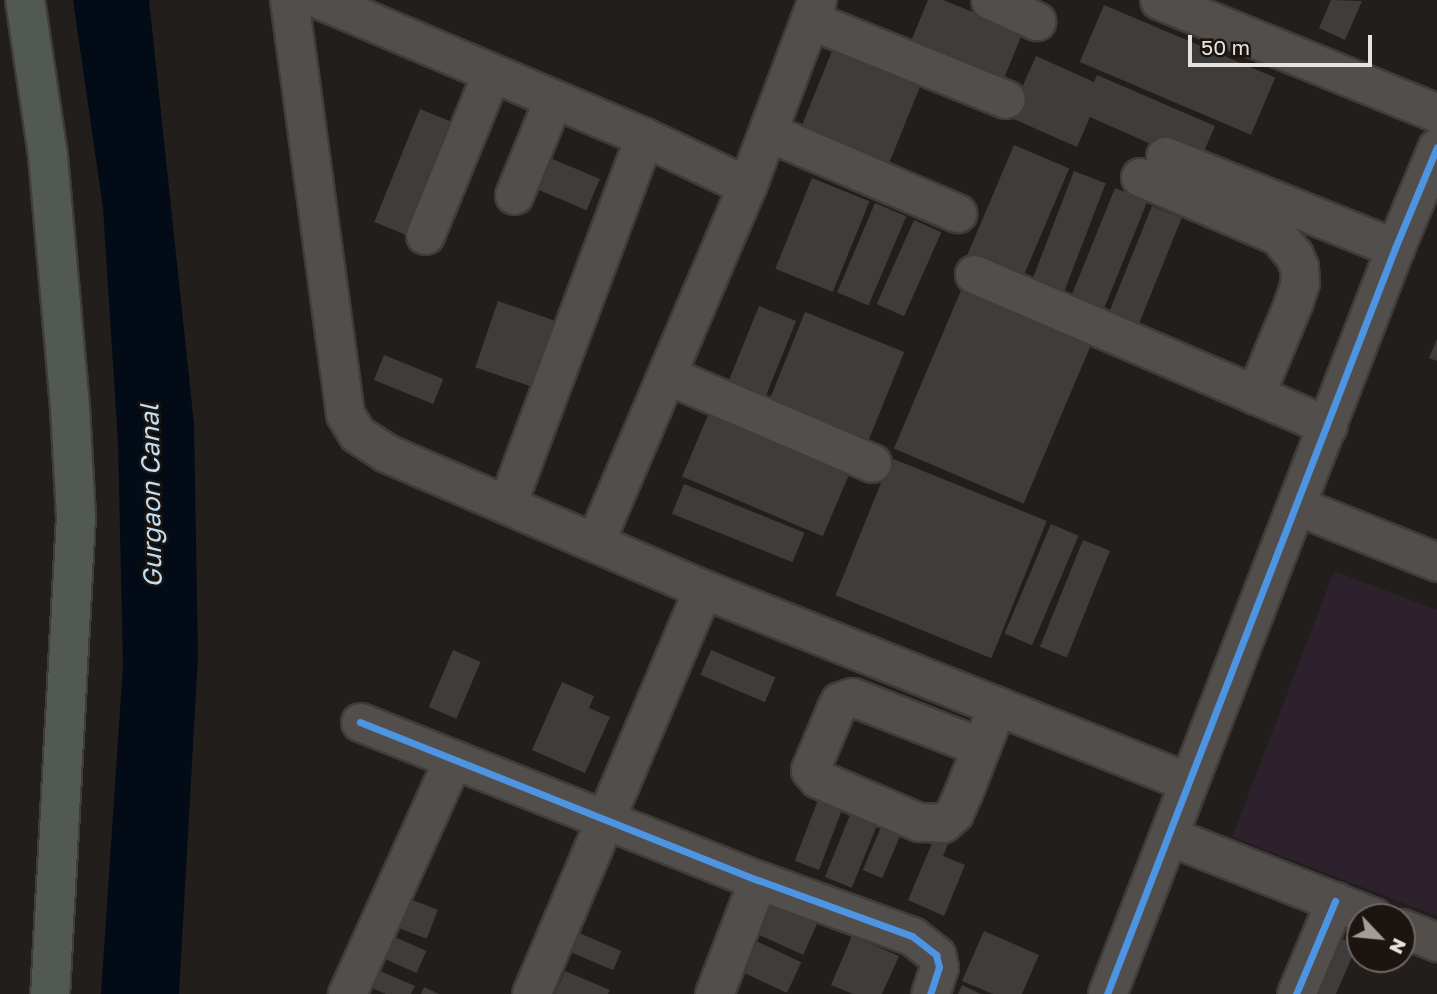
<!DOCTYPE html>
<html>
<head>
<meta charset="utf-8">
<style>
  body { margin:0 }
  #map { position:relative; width:1437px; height:994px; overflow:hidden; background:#221e1b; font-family:"Golos Text",sans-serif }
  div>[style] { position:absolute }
  .education>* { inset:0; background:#2c212c }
  .water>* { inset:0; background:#030b16 }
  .building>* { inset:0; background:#3f3c3c; transform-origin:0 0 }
  .roads { filter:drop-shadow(2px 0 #3f3c39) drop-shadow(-2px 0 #3f3c39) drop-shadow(0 2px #3f3c39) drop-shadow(0 -2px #3f3c39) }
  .minor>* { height:37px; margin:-18.5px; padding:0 18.5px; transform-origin:18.5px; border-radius:18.5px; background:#524e4c }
  .major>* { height:38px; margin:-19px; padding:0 19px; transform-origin:19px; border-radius:19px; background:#525854 }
  .cycleway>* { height:7px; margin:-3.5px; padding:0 3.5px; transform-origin:3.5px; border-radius:3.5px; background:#4d94e3 }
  span { translate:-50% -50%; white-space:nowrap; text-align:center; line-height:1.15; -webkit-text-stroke:5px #1b140f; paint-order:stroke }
  .water-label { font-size:26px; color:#bfdff8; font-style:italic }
  .north { position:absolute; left:1346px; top:903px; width:70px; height:70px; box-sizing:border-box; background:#1b140f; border:2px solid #6d6662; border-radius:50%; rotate:116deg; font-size:19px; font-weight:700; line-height:28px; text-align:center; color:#e7e2de }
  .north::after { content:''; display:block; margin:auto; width:24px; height:32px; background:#a29d9a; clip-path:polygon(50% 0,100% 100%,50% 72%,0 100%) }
  .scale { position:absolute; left:1188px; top:35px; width:184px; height:32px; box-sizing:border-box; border:4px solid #e7e2de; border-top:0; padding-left:9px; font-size:21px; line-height:24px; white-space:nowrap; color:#e7e2de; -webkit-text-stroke:5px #1b140f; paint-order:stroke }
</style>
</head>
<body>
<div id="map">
  <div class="education">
    <i style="clip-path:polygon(1334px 571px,1437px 610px,1437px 916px,1232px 837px)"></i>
  </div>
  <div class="water">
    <i style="clip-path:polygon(73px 0,149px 0,194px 424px,198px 656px,179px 994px,101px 994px,123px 666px,118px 442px,103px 208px)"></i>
  </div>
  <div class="building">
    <i style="clip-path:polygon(928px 0,943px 0,1023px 32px,1002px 83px,909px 46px)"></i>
    <i style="clip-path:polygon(1331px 0,1362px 1px,1345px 40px,1319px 28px)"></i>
    <i style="left:1104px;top:5px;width:186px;height:62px;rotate:23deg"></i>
    <i style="left:834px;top:46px;width:95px;height:97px;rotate:22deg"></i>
    <i style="clip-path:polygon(1036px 56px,1094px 82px,1097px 75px,1215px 126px,1198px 165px,1090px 117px,1077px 147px,1009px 117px)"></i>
    <i style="left:420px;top:109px;width:42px;height:122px;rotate:22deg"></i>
    <i style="left:1014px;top:145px;width:60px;height:125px;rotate:23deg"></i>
    <i style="left:541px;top:154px;width:64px;height:34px;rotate:23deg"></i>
    <i style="left:1074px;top:171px;width:34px;height:124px;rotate:21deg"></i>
    <i style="left:812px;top:178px;width:62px;height:98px;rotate:22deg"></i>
    <i style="left:1115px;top:188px;width:35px;height:123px;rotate:22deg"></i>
    <i style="left:875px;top:203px;width:34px;height:97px;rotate:23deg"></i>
    <i style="left:1152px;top:206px;width:32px;height:121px;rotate:22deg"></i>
    <i style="left:914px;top:220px;width:30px;height:92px;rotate:24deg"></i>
    <i style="left:965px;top:281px;width:141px;height:182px;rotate:23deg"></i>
    <i style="left:498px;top:301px;width:65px;height:70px;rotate:19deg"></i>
    <i style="left:759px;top:306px;width:40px;height:85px;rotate:22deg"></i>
    <i style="left:805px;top:312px;width:107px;height:104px;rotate:22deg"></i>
    <i style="clip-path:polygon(1437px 339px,1437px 361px,1429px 358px)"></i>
    <i style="left:384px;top:355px;width:64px;height:27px;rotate:22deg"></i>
    <i style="left:714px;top:401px;width:153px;height:82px;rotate:23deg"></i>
    <i style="left:891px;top:458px;width:168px;height:148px;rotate:22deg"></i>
    <i style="left:684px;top:484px;width:130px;height:32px;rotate:22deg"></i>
    <i style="left:1051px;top:524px;width:30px;height:119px;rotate:23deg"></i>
    <i style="left:1083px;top:540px;width:29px;height:115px;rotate:22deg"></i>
    <i style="left:453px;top:650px;width:30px;height:62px;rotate:23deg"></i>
    <i style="left:711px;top:650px;width:70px;height:27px;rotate:23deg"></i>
    <i style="clip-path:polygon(562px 682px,594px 696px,589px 708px,610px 717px,585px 773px,532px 750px)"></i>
    <i style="left:823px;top:787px;width:26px;height:79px;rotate:21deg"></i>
    <i style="left:856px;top:800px;width:29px;height:83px;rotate:22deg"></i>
    <i style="left:887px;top:813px;width:21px;height:62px;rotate:23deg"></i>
    <i style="clip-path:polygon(935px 836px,949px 842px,943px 856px,965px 865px,944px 916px,908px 900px)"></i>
    <i style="left:772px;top:897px;width:52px;height:40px;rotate:24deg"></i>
    <i style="left:407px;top:898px;width:33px;height:31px;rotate:21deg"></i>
    <i style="clip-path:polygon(984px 931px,1039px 955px,1022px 994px,993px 994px,962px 981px)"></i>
    <i style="left:579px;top:933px;width:46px;height:21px;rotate:23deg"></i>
    <i style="left:388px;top:934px;width:42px;height:24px;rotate:24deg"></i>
    <i style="clip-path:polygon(1330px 934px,1357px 945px,1336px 994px,1305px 994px)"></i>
    <i style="clip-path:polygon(852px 936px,899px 956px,882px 994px,853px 994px,831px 985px)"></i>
    <i style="left:756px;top:941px;width:50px;height:34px;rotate:25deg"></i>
    <i style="clip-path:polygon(373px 968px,415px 986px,411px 994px,386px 994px,365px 985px)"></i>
    <i style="clip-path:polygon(565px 971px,610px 990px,608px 994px,555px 994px)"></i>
    <i style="clip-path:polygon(962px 985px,981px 994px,958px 994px)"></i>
    <i style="clip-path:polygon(424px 987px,439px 994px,421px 994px)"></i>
  </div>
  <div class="roads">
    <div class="minor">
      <i style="left:289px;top:0;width:418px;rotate:82.3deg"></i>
      <i style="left:345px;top:414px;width:23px;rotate:59deg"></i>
      <i style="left:357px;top:434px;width:35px;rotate:33deg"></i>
      <i style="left:386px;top:453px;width:345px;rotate:23.2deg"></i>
      <i style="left:703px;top:589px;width:522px;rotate:21.7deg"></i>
      <i style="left:320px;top:0;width:352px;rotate:22.9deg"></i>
      <i style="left:644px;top:137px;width:114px;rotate:25.4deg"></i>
      <i style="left:990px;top:0;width:51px;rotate:24.5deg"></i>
      <i style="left:1159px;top:0;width:300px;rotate:22.1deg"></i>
      <i style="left:810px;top:20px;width:211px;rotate:22deg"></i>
      <i style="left:768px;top:132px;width:206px;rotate:23.2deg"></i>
      <i style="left:1165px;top:156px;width:248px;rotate:21.8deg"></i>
      <i style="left:1140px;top:177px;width:150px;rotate:23.1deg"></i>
      <i style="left:1278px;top:236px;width:25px;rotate:50deg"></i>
      <i style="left:1294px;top:255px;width:13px;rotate:67deg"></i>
      <i style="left:1299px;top:267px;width:15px;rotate:86deg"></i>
      <i style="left:1300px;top:282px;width:20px;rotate:108deg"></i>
      <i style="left:1294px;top:301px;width:102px;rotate:112.5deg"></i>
      <i style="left:514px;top:195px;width:103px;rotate:-67.7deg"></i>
      <i style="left:425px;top:235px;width:174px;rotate:-67.7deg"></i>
      <i style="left:974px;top:274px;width:385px;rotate:23.2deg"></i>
      <i style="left:667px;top:375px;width:223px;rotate:23.2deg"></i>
      <i style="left:507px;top:504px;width:392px;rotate:-69.5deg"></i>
      <i style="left:1297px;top:506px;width:151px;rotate:21.8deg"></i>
      <i style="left:595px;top:542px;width:387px;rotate:-66.9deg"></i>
      <i style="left:747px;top:186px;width:199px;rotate:-69.4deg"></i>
      <i style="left:360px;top:722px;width:428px;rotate:21.7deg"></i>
      <i style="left:758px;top:880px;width:164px;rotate:20deg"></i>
      <i style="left:912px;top:936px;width:31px;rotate:38deg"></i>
      <i style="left:936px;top:955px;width:12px;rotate:76deg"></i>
      <i style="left:939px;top:967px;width:28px;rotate:108deg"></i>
      <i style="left:981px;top:747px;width:138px;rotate:-158.8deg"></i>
      <i style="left:852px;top:697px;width:13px;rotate:162deg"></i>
      <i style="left:840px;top:701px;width:8px;rotate:120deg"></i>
      <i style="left:836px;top:708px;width:67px;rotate:112.8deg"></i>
      <i style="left:810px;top:770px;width:12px;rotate:48deg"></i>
      <i style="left:818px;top:779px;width:110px;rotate:23.1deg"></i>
      <i style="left:919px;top:822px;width:24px;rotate:2deg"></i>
      <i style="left:943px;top:823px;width:15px;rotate:-42deg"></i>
      <i style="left:954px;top:813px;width:22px;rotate:-66deg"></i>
      <i style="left:963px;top:793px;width:49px;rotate:-68.6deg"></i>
      <i style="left:981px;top:747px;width:44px;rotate:-68.7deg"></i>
      <i style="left:1169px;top:836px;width:220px;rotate:21.6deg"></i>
      <i style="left:1402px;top:928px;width:38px;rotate:22deg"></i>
      <i style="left:347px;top:994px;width:258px;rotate:-65.7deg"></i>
      <i style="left:531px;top:994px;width:440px;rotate:-67deg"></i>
      <i style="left:714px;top:994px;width:122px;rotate:-68.9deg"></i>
      <i style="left:1107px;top:994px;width:800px;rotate:-68.89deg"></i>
      <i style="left:1395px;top:248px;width:109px;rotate:-67.4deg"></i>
      <i style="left:1296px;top:994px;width:101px;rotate:-67.2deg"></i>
    </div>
    <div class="major">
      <i style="left:25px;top:0;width:158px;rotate:81.6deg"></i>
      <i style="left:48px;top:156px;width:252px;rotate:85deg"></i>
      <i style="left:70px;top:407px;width:110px;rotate:86.9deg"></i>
      <i style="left:76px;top:517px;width:478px;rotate:93.1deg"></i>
    </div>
  </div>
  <div class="cycleway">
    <i style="left:360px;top:722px;width:428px;rotate:21.7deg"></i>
    <i style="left:758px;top:880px;width:164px;rotate:20deg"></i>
    <i style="left:912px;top:936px;width:31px;rotate:38deg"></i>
    <i style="left:936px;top:955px;width:12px;rotate:76deg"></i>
    <i style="left:939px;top:967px;width:28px;rotate:108deg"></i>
    <i style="left:1107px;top:994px;width:800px;rotate:-68.89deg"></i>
    <i style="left:1395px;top:248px;width:109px;rotate:-67.4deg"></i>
    <i style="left:1296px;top:994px;width:101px;rotate:-67.2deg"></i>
  </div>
  <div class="water-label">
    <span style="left:151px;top:496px;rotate:-91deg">Gurgaon Canal</span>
  </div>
  <div class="north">N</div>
  <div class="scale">50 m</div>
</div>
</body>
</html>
